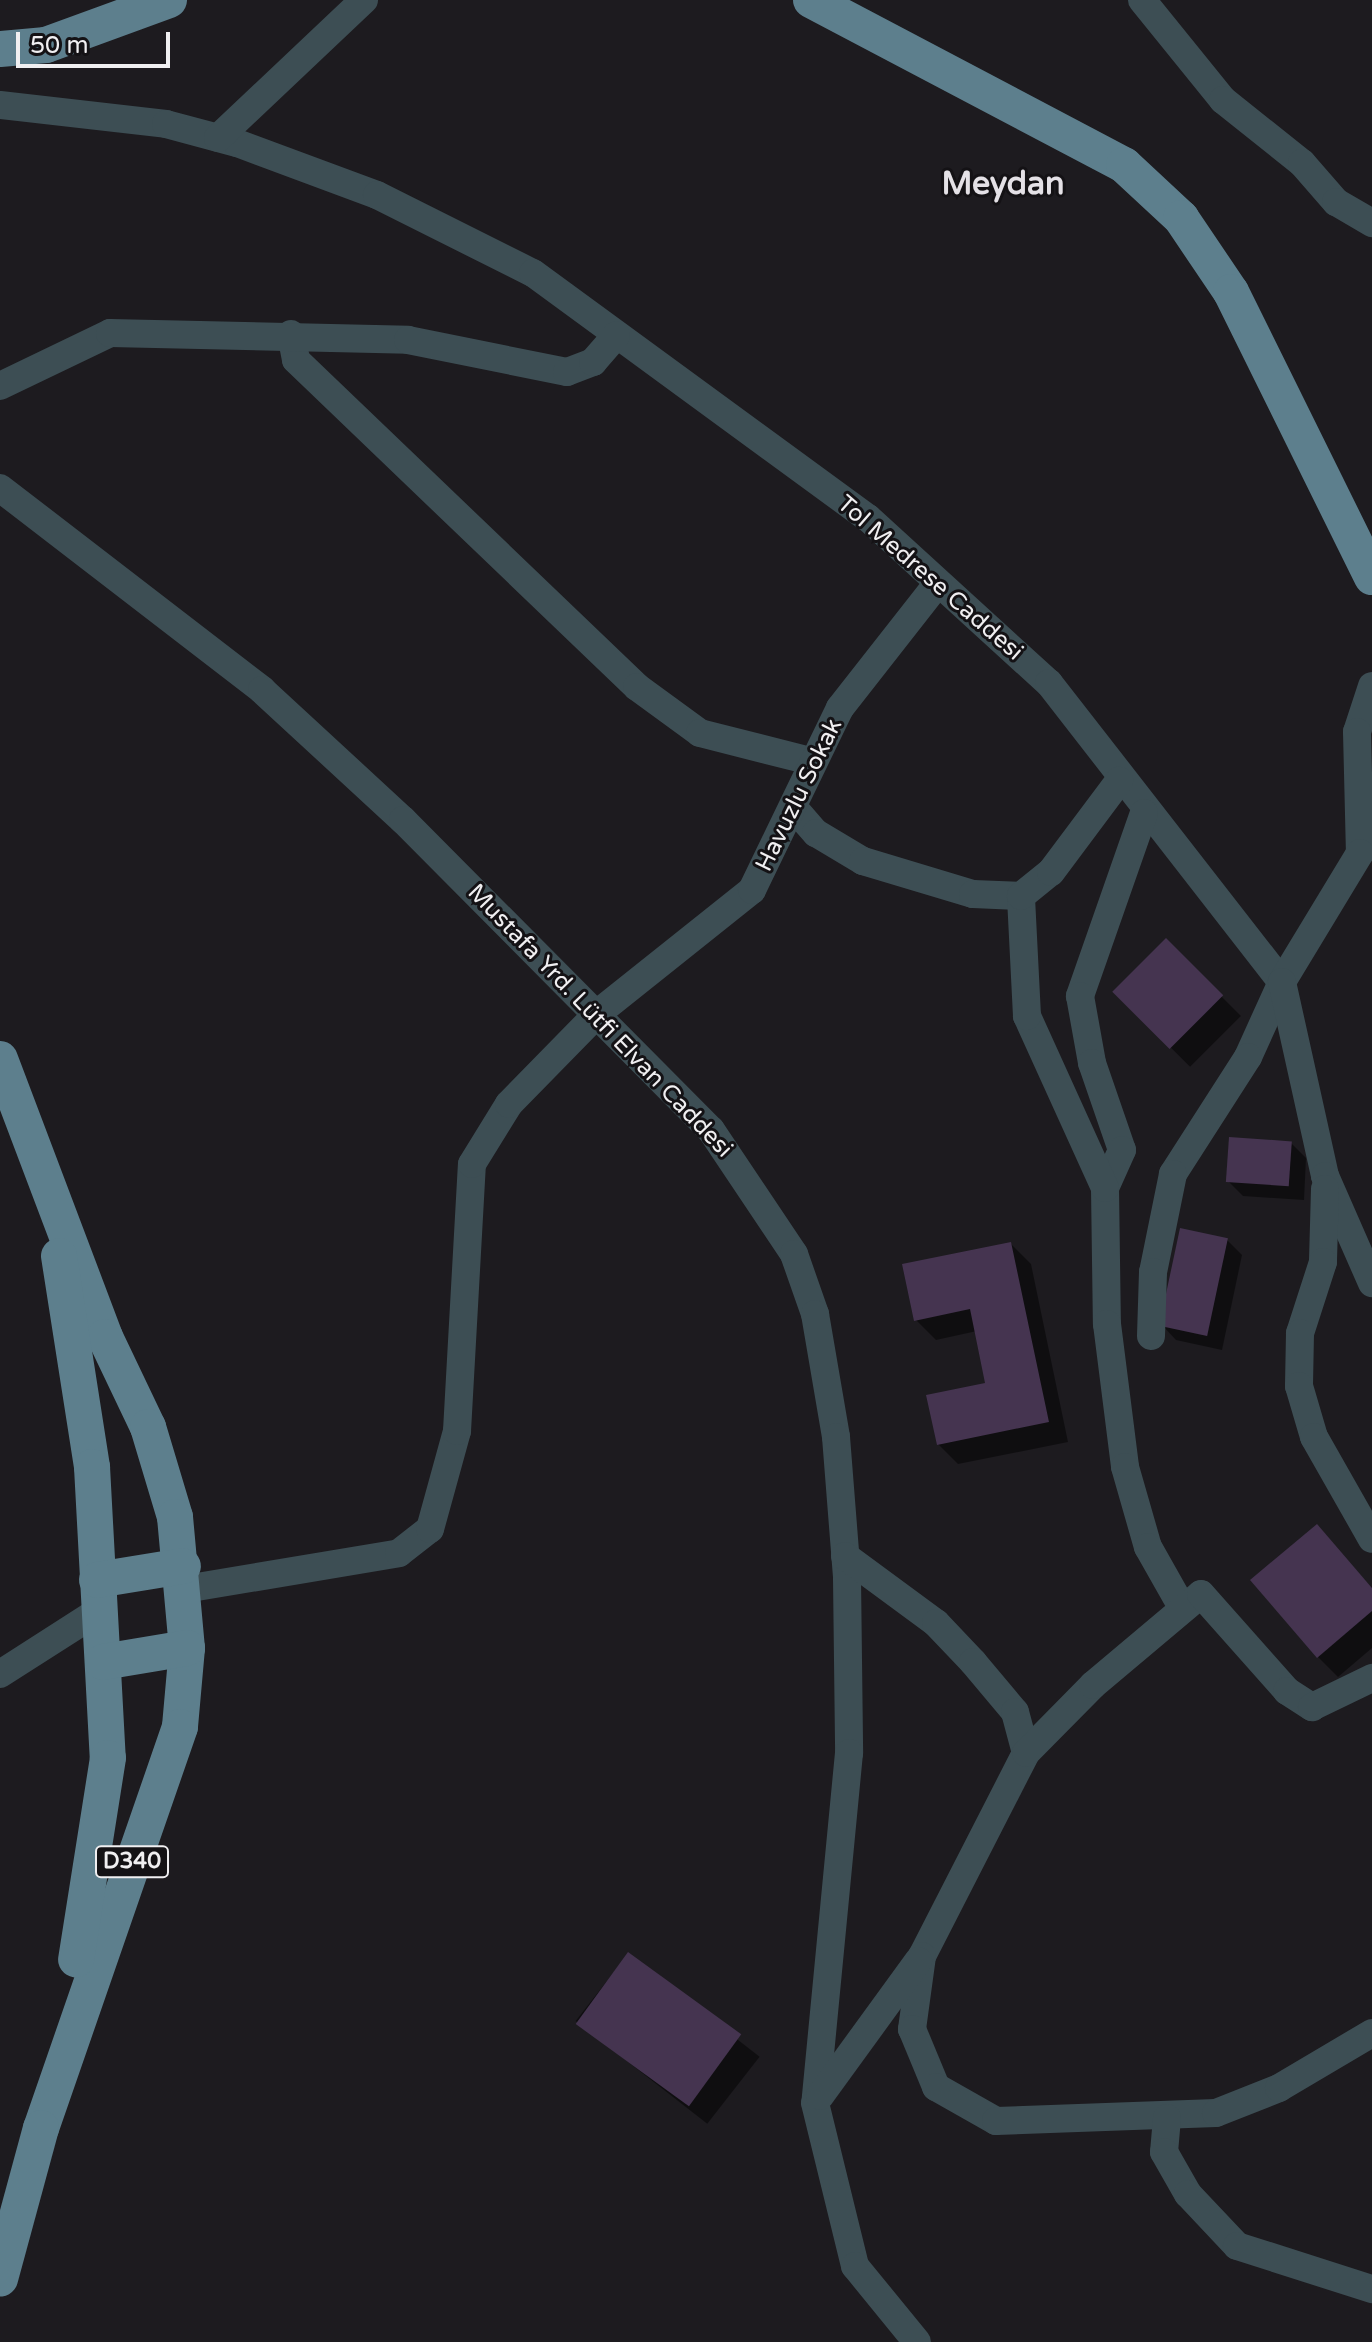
<!DOCTYPE html>
<html>
<head>
<meta charset="utf-8">
<style>
  body { margin:0 }
  #map { position:relative; width:1372px; height:2342px; overflow:hidden; background:#1d1b1f; font-family:"Varela Round",sans-serif }
  div>[style] { position:absolute }
  .shadow>* { inset:0; background:#0007; transform-origin:0 0 }
  .building>* { inset:0; background:#453450; transform-origin:0 0 }
  .minor>* { height:28px; margin:-14px; padding:0 14px; transform-origin:14px; border-radius:14px; background:#3d4e54 }
  .major>* { height:36px; margin:-18px; padding:0 18px; transform-origin:18px; border-radius:18px; background:#5d7f8d }
  span { translate:-50% -50%; white-space:nowrap; text-align:center; line-height:1.15; -webkit-text-stroke:6px #141215; paint-order:stroke }
  .shield-label span { padding:2px 6px; background:#141215; border:2px solid; border-radius:6px; -webkit-text-stroke-width:0 }
  .shield-label { font-size:22px; color:#f0eff1; font-weight:700 }
  .street-label { font-size:24px; color:#f0eff1 }
  .district-label { font-size:32px; color:#e4e1e6; font-weight:700 }
  .scale { position:absolute; left:16px; top:32px; width:154px; height:36px; box-sizing:border-box; border:4px solid #f0eff1; border-top:0; padding-left:10px; font-size:24px; line-height:28px; white-space:nowrap; color:#f0eff1; -webkit-text-stroke:6px #141215; paint-order:stroke }
</style>
</head>
<body>
<div id="map">
  <div class="shadow">
    <i style="left:1166px;top:941px;width:106px;height:72px;rotate:45deg"></i>
    <i style="clip-path:polygon(1291px 1143px,1306px 1158px,1304px 1200px,1243px 1196px,1228px 1181px)"></i>
    <i style="clip-path:polygon(1227px 1240px,1242px 1255px,1222px 1350px,1176px 1340px,1162px 1325px)"></i>
    <i style="clip-path:polygon(1011px 1244px,1031px 1264px,1068px 1442px,958px 1464px,938px 1444px,988px 1385px,977px 1331px,936px 1340px,916px 1320px)"></i>
    <i style="clip-path:polygon(1317px 1527px,1372px 1588px,1372px 1648px,1338px 1677px,1318px 1657px)"></i>
    <i style="left:628px;top:1954px;width:167px;height:85px;rotate:38deg"></i>
  </div>
  <div class="building">
    <i style="left:1166px;top:938px;width:81px;height:76px;rotate:45deg"></i>
    <i style="left:1229px;top:1137px;width:63px;height:45px;rotate:4deg"></i>
    <i style="left:1180px;top:1228px;width:49px;height:100px;rotate:12deg"></i>
    <i style="clip-path:polygon(1011px 1242px,1049px 1422px,937px 1445px,926px 1395px,985px 1383px,970px 1309px,914px 1321px,902px 1264px)"></i>
    <i style="clip-path:polygon(1317px 1524px,1372px 1588px,1372px 1611px,1317px 1658px,1250px 1580px)"></i>
    <i style="left:628px;top:1952px;width:140px;height:89px;rotate:36deg"></i>
  </div>
  <div class="minor">
    <i style="left:1142px;top:0;width:129px;rotate:51deg"></i>
    <i style="left:1223px;top:100px;width:101px;rotate:38.6deg"></i>
    <i style="left:1302px;top:163px;width:52px;rotate:48.9deg"></i>
    <i style="left:1336px;top:202px;width:42px;rotate:30.3deg"></i>
    <i style="left:0;top:105px;width:167px;rotate:6.5deg"></i>
    <i style="left:166px;top:124px;width:73px;rotate:15deg"></i>
    <i style="left:237px;top:143px;width:149px;rotate:20.4deg"></i>
    <i style="left:377px;top:195px;width:174px;rotate:26.6deg"></i>
    <i style="left:533px;top:273px;width:415px;rotate:36.2deg"></i>
    <i style="left:868px;top:518px;width:245px;rotate:42.4deg"></i>
    <i style="left:1049px;top:683px;width:379px;rotate:52.1deg"></i>
    <i style="left:1282px;top:982px;width:82px;rotate:114.4deg"></i>
    <i style="left:1248px;top:1057px;width:139px;rotate:122.7deg"></i>
    <i style="left:1173px;top:1174px;width:100px;rotate:101.5deg"></i>
    <i style="left:1153px;top:1272px;width:64px;rotate:91.8deg"></i>
    <i style="left:218px;top:138px;width:201px;rotate:-43.4deg"></i>
    <i style="left:291px;top:334px;width:26px;rotate:79deg"></i>
    <i style="left:296px;top:360px;width:472px;rotate:43.8deg"></i>
    <i style="left:637px;top:687px;width:78px;rotate:36.1deg"></i>
    <i style="left:700px;top:733px;width:114px;rotate:14.2deg"></i>
    <i style="left:0;top:386px;width:122px;rotate:-25.7deg"></i>
    <i style="left:110px;top:333px;width:298px;rotate:1.3deg"></i>
    <i style="left:408px;top:340px;width:162px;rotate:11.4deg"></i>
    <i style="left:567px;top:372px;width:28px;rotate:-21deg"></i>
    <i style="left:593px;top:362px;width:35px;rotate:-49deg"></i>
    <i style="left:0;top:488px;width:331px;rotate:37.6deg"></i>
    <i style="left:262px;top:690px;width:192px;rotate:42.7deg"></i>
    <i style="left:403px;top:820px;width:437px;rotate:45.2deg"></i>
    <i style="left:711px;top:1130px;width:149px;rotate:56.2deg"></i>
    <i style="left:794px;top:1254px;width:64px;rotate:70.7deg"></i>
    <i style="left:815px;top:1314px;width:125px;rotate:80.3deg"></i>
    <i style="left:836px;top:1437px;width:141px;rotate:85.5deg"></i>
    <i style="left:847px;top:1578px;width:175px;rotate:89.3deg"></i>
    <i style="left:849px;top:1753px;width:352px;rotate:95.5deg"></i>
    <i style="left:815px;top:2103px;width:168px;rotate:76.2deg"></i>
    <i style="left:855px;top:2266px;width:98px;rotate:50.8deg"></i>
    <i style="left:1372px;top:686px;width:48px;rotate:108.1deg"></i>
    <i style="left:1357px;top:732px;width:121px;rotate:88.6deg"></i>
    <i style="left:1360px;top:853px;width:151px;rotate:121.2deg"></i>
    <i style="left:1282px;top:982px;width:199px;rotate:77.5deg"></i>
    <i style="left:1325px;top:1176px;width:117px;rotate:66.3deg"></i>
    <i style="left:793px;top:807px;width:35px;rotate:49deg"></i>
    <i style="left:816px;top:833px;width:55px;rotate:30.8deg"></i>
    <i style="left:863px;top:861px;width:115px;rotate:16.7deg"></i>
    <i style="left:973px;top:894px;width:48px;rotate:2.4deg"></i>
    <i style="left:1144px;top:813px;width:194px;rotate:109.3deg"></i>
    <i style="left:1080px;top:996px;width:68px;rotate:79.8deg"></i>
    <i style="left:1092px;top:1063px;width:92px;rotate:71deg"></i>
    <i style="left:1122px;top:1150px;width:42px;rotate:114.1deg"></i>
    <i style="left:1105px;top:1188px;width:136px;rotate:89.2deg"></i>
    <i style="left:1107px;top:1324px;width:144px;rotate:82.8deg"></i>
    <i style="left:1125px;top:1467px;width:83px;rotate:74deg"></i>
    <i style="left:1148px;top:1547px;width:69px;rotate:60.5deg"></i>
    <i style="left:1105px;top:1188px;width:189px;rotate:-114.4deg"></i>
    <i style="left:1027px;top:1016px;width:120px;rotate:-92.9deg"></i>
    <i style="left:1021px;top:896px;width:38px;rotate:-39deg"></i>
    <i style="left:1051px;top:872px;width:114px;rotate:-53.2deg"></i>
    <i style="left:1325px;top:1189px;width:73px;rotate:91.6deg"></i>
    <i style="left:1323px;top:1262px;width:75px;rotate:107.9deg"></i>
    <i style="left:1300px;top:1333px;width:53px;rotate:91.1deg"></i>
    <i style="left:1299px;top:1386px;width:53px;rotate:73.6deg"></i>
    <i style="left:1314px;top:1437px;width:117px;rotate:60.4deg"></i>
    <i style="left:845px;top:1556px;width:113px;rotate:36.4deg"></i>
    <i style="left:936px;top:1623px;width:54px;rotate:46.5deg"></i>
    <i style="left:973px;top:1662px;width:65px;rotate:50deg"></i>
    <i style="left:1015px;top:1712px;width:42px;rotate:75deg"></i>
    <i style="left:1026px;top:1753px;width:228px;rotate:117.1deg"></i>
    <i style="left:922px;top:1956px;width:74px;rotate:97.8deg"></i>
    <i style="left:912px;top:2029px;width:63px;rotate:67.5deg"></i>
    <i style="left:936px;top:2087px;width:69px;rotate:29.5deg"></i>
    <i style="left:996px;top:2121px;width:220px;rotate:-2.1deg"></i>
    <i style="left:1216px;top:2113px;width:68px;rotate:-21.6deg"></i>
    <i style="left:1279px;top:2088px;width:108px;rotate:-30.6deg"></i>
    <i style="left:185px;top:1589px;width:217px;rotate:-9.5deg"></i>
    <i style="left:399px;top:1553px;width:39px;rotate:-38deg"></i>
    <i style="left:430px;top:1529px;width:102px;rotate:-74.6deg"></i>
    <i style="left:457px;top:1431px;width:267px;rotate:-86.8deg"></i>
    <i style="left:472px;top:1164px;width:70px;rotate:-58.3deg"></i>
    <i style="left:509px;top:1104px;width:127px;rotate:-45.6deg"></i>
    <i style="left:598px;top:1013px;width:197px;rotate:-38.6deg"></i>
    <i style="left:752px;top:890px;width:202px;rotate:-64.2deg"></i>
    <i style="left:840px;top:708px;width:159px;rotate:-51.9deg"></i>
    <i style="left:0;top:1674px;width:119px;rotate:-32.6deg"></i>
    <i style="left:1026px;top:1753px;width:95px;rotate:-45.4deg"></i>
    <i style="left:1093px;top:1685px;width:141px;rotate:-40.1deg"></i>
    <i style="left:1201px;top:1594px;width:130px;rotate:48.4deg"></i>
    <i style="left:1287px;top:1691px;width:30px;rotate:33deg"></i>
    <i style="left:1312px;top:1707px;width:67px;rotate:-25.8deg"></i>
    <i style="left:820px;top:2096px;width:167px;rotate:-54deg"></i>
    <i style="left:1167px;top:2118px;width:34px;rotate:95deg"></i>
    <i style="left:1164px;top:2152px;width:48px;rotate:60.3deg"></i>
    <i style="left:1188px;top:2194px;width:71px;rotate:46.7deg"></i>
    <i style="left:1237px;top:2246px;width:142px;rotate:17.7deg"></i>
  </div>
  <div class="major">
    <i style="left:811px;top:0;width:354px;rotate:27.8deg"></i>
    <i style="left:1124px;top:165px;width:78px;rotate:42.9deg"></i>
    <i style="left:1181px;top:218px;width:89px;rotate:56deg"></i>
    <i style="left:1231px;top:292px;width:318px;rotate:63.7deg"></i>
    <i style="left:0;top:49px;width:46px;rotate:-5deg"></i>
    <i style="left:46px;top:45px;width:131px;rotate:-20.1deg"></i>
    <i style="left:0;top:1059px;width:297px;rotate:69.3deg"></i>
    <i style="left:105px;top:1337px;width:100px;rotate:64.5deg"></i>
    <i style="left:148px;top:1427px;width:94px;rotate:73.3deg"></i>
    <i style="left:175px;top:1517px;width:132px;rotate:84.8deg"></i>
    <i style="left:187px;top:1648px;width:79px;rotate:95.1deg"></i>
    <i style="left:180px;top:1727px;width:424px;rotate:109.1deg"></i>
    <i style="left:41px;top:2128px;width:156px;rotate:105.2deg"></i>
    <i style="left:59px;top:1256px;width:214px;rotate:81.1deg"></i>
    <i style="left:92px;top:1467px;width:291px;rotate:86.9deg"></i>
    <i style="left:108px;top:1758px;width:204px;rotate:99deg"></i>
    <i style="left:97px;top:1580px;width:87px;rotate:-9.2deg"></i>
    <i style="left:103px;top:1662px;width:85px;rotate:-9.5deg"></i>
  </div>
  <div class="shield-label">
    <span style="left:132px;top:1862px">D340</span>
  </div>
  <div class="street-label">
    <span style="left:930px;top:578px;rotate:41deg">Tol Medrese Caddesi</span>
    <span style="left:799px;top:795px;rotate:-64deg">Havuzlu Sokak</span>
    <span style="left:600px;top:1021px;rotate:46deg">Mustafa Yrd. Lütfi Elvan Caddesi</span>
  </div>
  <div class="district-label">
    <span style="left:1003px;top:184px">Meydan</span>
  </div>
  <div class="scale">50 m</div>
</div>
</body>
</html>
